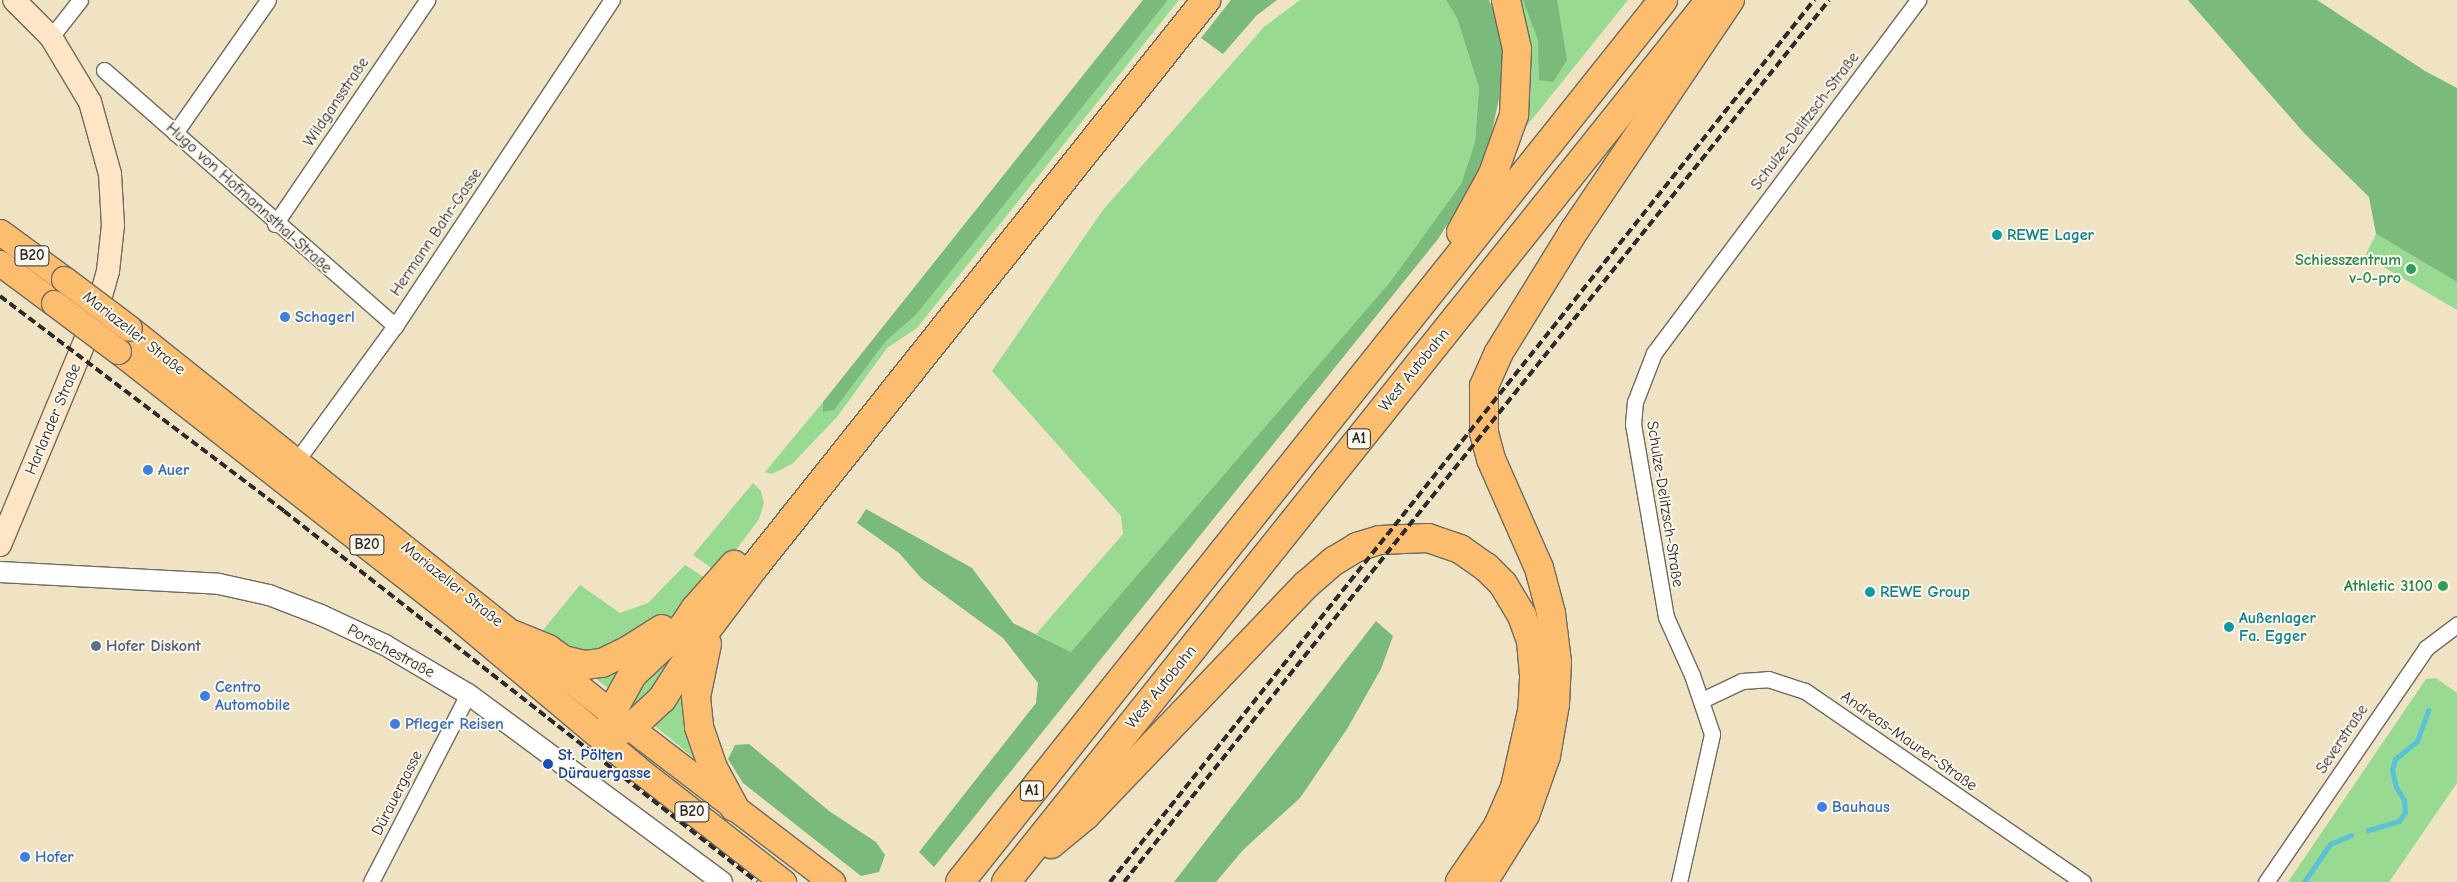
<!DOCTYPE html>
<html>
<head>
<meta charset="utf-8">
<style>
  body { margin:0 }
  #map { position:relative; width:2457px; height:882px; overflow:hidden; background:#efe3c4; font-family:"Comic Neue",sans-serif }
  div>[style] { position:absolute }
  .green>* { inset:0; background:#98da91 }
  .forest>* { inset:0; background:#7aba7b }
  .stream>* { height:5px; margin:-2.5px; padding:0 2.5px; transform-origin:2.5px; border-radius:2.5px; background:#59c2d6 }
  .roads { filter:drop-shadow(1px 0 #706b61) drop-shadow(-1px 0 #706b61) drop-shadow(0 1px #706b61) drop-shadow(0 -1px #706b61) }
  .minor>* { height:15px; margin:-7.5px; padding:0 7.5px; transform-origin:7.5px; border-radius:7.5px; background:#fff }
  .tertiary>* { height:20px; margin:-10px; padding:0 10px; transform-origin:10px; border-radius:10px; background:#fff }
  .secondary>* { height:22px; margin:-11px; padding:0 11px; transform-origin:11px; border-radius:11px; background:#fee5c5 }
  .primary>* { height:25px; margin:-12.5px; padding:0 12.5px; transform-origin:12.5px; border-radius:12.5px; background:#fcbd6f }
  .motorway>* { height:28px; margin:-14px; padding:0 14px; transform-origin:14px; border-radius:14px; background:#fcbd6f }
  .rail>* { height:4px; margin-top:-2px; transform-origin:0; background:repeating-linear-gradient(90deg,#2b2b2b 0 8px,transparent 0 12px) }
  .bridges { filter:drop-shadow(1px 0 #706b61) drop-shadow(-1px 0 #706b61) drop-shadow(0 1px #706b61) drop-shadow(0 -1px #706b61) }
  .primary-bridge>* { height:25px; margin:-12.5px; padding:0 12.5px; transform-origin:12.5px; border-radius:12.5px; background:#fcbd6f }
  .dots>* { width:14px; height:14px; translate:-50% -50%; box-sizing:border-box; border:2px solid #fbf7ec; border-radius:50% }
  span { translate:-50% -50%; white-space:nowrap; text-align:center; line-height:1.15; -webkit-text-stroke:4px #fbf7ec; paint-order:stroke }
  .shield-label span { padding:1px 4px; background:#fbf7ec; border:1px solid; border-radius:4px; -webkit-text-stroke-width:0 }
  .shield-label { font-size:15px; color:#2b2b2b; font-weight:700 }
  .street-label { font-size:16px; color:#2b2b2b }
  .culture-label { font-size:16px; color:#0d838f; font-weight:700 }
  .left { translate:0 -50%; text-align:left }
  .leisure-label { font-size:16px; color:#27864d; font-weight:700 }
  .right { translate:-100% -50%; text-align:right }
  .shop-label { font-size:16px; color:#366cbe; font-weight:700 }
  .service-label { font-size:16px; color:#4e5e75; font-weight:700 }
  .transit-label { font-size:16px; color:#164399; font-weight:700 }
</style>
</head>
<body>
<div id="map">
  <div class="green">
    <i style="clip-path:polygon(1168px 0,1179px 0,917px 328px,887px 348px,837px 417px,792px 464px,772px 474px,765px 472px,823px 402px,824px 412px,834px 409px,886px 341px,916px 315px)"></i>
    <i style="clip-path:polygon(1300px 0,1446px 0,1457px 18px,1479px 88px,1475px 142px,1461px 184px,1390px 282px,1071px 652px,1036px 634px,1123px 534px,1121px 516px,992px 371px,1103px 210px,1264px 27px)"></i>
    <i style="clip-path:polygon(1514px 0,1628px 0,1521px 133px)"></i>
    <i style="clip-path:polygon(2376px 234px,2457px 282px,2457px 310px,2365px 256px)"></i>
    <i style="clip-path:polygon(753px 483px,761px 491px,764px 503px,759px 519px,719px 573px,693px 555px)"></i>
    <i style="clip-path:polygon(685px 565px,710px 581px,674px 615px,605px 656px,570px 650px,543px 630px,580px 585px,620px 613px,648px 603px)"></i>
    <i style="clip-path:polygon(690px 633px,639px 713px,628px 702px,639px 678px)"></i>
    <i style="clip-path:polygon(639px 651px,613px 692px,589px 673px)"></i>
    <i style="clip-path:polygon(696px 657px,700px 763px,649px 721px)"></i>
    <i style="clip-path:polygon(2436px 678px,2457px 693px,2457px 783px,2389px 882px,2288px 882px,2426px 679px)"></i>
  </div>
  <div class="forest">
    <i style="clip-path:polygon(1143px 0,1168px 0,916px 315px,886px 341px,834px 410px,823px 412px,823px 402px)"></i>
    <i style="clip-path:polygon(1231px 0,1277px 0,1256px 16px,1223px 54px,1201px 38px)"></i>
    <i style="clip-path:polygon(1446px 0,1489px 0,1502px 33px,1502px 84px,1490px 141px,1471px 187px,1438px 239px,934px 867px,919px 852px,1036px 703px,1038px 683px,1003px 638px,922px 579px,899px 553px,857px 523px,866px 509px,972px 568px,1013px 623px,1071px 652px,1390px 282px,1461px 184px,1475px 142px,1479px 88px,1457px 18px)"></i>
    <i style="clip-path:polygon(1523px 0,1557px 0,1567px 60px,1553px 82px,1539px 80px,1538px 40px)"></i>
    <i style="clip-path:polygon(2188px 0,2317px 0,2425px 71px,2457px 88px,2457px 282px,2376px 234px,2369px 197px,2304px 133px)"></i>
    <i style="clip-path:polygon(1376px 621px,1393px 636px,1381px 669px,1347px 729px,1300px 798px,1243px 850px,1216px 882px,1174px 882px)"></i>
    <i style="clip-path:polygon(749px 744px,829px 811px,876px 842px,885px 855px,879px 872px,861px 876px,743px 783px,728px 759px,735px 745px)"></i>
  </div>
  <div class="stream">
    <i style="left:2368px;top:830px;width:32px;rotate:-16deg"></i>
    <i style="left:2399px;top:821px;width:11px;rotate:-56deg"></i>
    <i style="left:2405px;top:812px;width:12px;rotate:-95deg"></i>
    <i style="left:2404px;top:800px;width:15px;rotate:-122deg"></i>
    <i style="left:2396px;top:787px;width:17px;rotate:-103deg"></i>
    <i style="left:2392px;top:770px;width:11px;rotate:-75deg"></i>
    <i style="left:2395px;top:759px;width:28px;rotate:-39deg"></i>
    <i style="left:2417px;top:741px;width:33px;rotate:-70deg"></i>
    <i style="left:2304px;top:882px;width:46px;rotate:-55.6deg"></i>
    <i style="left:2330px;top:844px;width:23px;rotate:-23deg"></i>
  </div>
  <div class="roads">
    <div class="minor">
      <i style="left:51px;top:37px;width:47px;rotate:-51.9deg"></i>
      <i style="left:104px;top:70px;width:388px;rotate:41.3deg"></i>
      <i style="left:175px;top:133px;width:162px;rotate:-55deg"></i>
      <i style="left:275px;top:224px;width:271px;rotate:-55.8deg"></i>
      <i style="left:292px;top:467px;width:175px;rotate:-53.9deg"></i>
      <i style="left:395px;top:326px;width:392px;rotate:-56.4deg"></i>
      <i style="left:1702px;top:700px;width:44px;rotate:-25.4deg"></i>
      <i style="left:1742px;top:681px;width:26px;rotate:-4deg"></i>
      <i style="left:1768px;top:679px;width:39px;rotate:18deg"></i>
      <i style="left:1805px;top:691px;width:337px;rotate:34.5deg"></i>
      <i style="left:371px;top:882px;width:212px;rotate:-62.7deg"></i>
      <i style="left:1679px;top:882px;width:152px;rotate:-77.4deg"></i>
      <i style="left:1712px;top:734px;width:62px;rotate:-108.7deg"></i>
      <i style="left:1692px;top:675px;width:64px;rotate:-114.1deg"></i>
      <i style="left:1666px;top:617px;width:196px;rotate:-99.7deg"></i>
      <i style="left:1633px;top:424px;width:22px;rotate:-85deg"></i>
      <i style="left:1635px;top:402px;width:53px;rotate:-68.8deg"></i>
      <i style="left:1654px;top:353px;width:441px;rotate:-53.2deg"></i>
      <i style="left:2266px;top:882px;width:283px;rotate:-55.6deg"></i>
      <i style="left:2426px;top:648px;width:39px;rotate:-37deg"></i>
    </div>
    <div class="tertiary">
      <i style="left:0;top:572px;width:219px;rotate:3.1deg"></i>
      <i style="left:219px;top:584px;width:51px;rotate:12.4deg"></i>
      <i style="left:269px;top:595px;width:56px;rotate:21deg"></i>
      <i style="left:321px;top:615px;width:71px;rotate:25.1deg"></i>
      <i style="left:385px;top:645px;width:96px;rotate:30.6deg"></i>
      <i style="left:468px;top:694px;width:316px;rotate:36.5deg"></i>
    </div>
    <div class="secondary">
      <i style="left:0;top:545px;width:250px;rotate:-67.4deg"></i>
      <i style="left:96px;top:314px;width:45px;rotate:-74.4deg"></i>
      <i style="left:108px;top:271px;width:46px;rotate:-83.8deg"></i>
      <i style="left:113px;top:225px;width:51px;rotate:-93.4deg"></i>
      <i style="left:110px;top:174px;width:75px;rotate:-105.5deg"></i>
      <i style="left:90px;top:102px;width:76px;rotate:-121deg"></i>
      <i style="left:51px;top:37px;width:52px;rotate:-135deg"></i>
    </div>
    <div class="primary">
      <i style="left:0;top:232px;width:79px;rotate:36.3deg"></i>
      <i style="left:0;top:263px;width:67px;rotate:36.5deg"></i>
      <i style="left:129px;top:328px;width:638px;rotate:38.58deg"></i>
      <i style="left:628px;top:726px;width:257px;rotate:37.4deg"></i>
      <i style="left:118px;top:351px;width:423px;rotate:38.1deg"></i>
      <i style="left:451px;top:612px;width:244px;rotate:40deg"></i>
      <i style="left:638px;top:769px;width:184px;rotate:37.9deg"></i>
    </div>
    <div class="motorway">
      <i style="left:1461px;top:232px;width:66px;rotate:-61.1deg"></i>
      <i style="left:1493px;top:174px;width:63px;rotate:-70.4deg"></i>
      <i style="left:1514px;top:115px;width:66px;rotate:-87.4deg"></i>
      <i style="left:1517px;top:49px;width:50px;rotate:-102.7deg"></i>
      <i style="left:514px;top:635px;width:37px;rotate:22deg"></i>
      <i style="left:548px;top:649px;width:19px;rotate:36deg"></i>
      <i style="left:563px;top:660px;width:23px;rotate:13deg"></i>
      <i style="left:585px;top:665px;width:17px;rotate:-7deg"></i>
      <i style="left:602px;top:663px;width:28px;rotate:-26deg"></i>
      <i style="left:627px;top:651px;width:41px;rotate:-32.2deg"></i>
      <i style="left:707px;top:644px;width:54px;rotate:101.7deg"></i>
      <i style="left:696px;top:697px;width:30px;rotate:84deg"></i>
      <i style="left:699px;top:727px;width:43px;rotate:71.1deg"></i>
      <i style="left:713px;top:768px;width:44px;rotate:61.7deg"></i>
      <i style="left:604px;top:739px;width:36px;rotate:-27deg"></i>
      <i style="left:636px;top:723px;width:35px;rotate:-43deg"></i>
      <i style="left:662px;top:699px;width:75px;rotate:-57.6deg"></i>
      <i style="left:702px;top:636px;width:88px;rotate:-52.9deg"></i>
      <i style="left:755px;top:566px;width:724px;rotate:-51.45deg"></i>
      <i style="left:604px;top:739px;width:12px;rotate:-59deg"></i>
      <i style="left:610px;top:729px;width:24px;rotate:-78deg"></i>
      <i style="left:615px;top:706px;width:37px;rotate:-61deg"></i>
      <i style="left:633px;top:674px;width:69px;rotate:-43.2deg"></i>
      <i style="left:683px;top:627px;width:22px;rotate:-56deg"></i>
      <i style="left:695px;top:609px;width:59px;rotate:-48.4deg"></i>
      <i style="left:1051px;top:844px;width:45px;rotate:-39.6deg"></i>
      <i style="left:1086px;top:815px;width:318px;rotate:-46.3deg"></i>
      <i style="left:1306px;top:585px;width:37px;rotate:-41deg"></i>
      <i style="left:1334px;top:561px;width:27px;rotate:-31deg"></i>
      <i style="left:1357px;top:547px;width:24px;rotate:-17deg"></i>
      <i style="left:1380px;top:540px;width:48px;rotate:-2.4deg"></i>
      <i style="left:1428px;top:538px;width:34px;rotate:19deg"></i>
      <i style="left:1460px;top:549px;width:32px;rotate:35deg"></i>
      <i style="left:1486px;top:567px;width:24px;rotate:45deg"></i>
      <i style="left:1503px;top:584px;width:37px;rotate:59deg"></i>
      <i style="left:1522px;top:616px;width:27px;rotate:70deg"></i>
      <i style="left:1531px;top:641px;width:37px;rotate:85deg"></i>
      <i style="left:1534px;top:678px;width:33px;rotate:93deg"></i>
      <i style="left:1532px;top:711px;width:78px;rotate:102.6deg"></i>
      <i style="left:1515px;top:787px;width:43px;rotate:113.6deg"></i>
      <i style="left:1498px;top:826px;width:68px;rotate:124.2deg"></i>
      <i style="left:960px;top:882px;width:1128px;rotate:-51.44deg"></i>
      <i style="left:1006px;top:882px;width:1129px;rotate:-51.4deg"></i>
      <i style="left:1483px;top:882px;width:79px;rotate:-57.9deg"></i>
      <i style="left:1525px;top:815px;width:63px;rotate:-70.4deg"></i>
      <i style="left:1546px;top:756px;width:53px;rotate:-80.2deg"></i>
      <i style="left:1555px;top:704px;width:42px;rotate:-87.3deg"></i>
      <i style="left:1557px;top:662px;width:49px;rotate:-97deg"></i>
      <i style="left:1551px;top:613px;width:47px;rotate:-104.9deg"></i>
      <i style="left:1539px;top:568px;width:119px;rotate:-113.8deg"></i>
      <i style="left:1491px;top:459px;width:28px;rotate:-105deg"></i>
      <i style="left:1484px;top:432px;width:46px;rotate:-90deg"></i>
      <i style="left:1484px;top:386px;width:35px;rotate:-66deg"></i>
      <i style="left:1498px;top:354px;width:145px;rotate:-58.3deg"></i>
      <i style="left:1574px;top:231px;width:279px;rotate:-56deg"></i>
    </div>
  </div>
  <div class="rail">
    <i style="left:0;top:296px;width:356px;rotate:37.1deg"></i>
    <i style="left:284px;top:511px;width:601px;rotate:38.11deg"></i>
    <i style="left:1110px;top:882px;width:1129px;rotate:-51.4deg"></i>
    <i style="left:1124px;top:882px;width:1129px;rotate:-51.36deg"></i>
  </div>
  <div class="bridges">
    <div class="primary-bridge">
      <i style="left:64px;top:279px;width:81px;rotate:37deg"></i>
      <i style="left:54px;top:303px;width:80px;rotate:36.9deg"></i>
    </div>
  </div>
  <div class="dots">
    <i style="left:1997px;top:235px;background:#0f9aa8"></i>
    <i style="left:2411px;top:269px;background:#2e9e5b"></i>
    <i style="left:285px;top:317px;background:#3f7fe0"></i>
    <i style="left:148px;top:470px;background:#3f7fe0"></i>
    <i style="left:2443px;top:586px;background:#2e9e5b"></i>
    <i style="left:1870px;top:592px;background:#0f9aa8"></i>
    <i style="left:2229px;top:627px;background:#0f9aa8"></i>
    <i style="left:96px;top:646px;background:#5c6f8a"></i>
    <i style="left:205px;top:696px;background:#3f7fe0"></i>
    <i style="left:395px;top:724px;background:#3f7fe0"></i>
    <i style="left:548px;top:764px;background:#1a4fb4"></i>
    <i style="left:1822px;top:807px;background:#3f7fe0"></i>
    <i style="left:25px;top:857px;background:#3f7fe0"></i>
  </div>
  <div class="shield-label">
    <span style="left:32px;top:256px">B20</span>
    <span style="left:1359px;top:439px">A1</span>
    <span style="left:367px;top:545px">B20</span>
    <span style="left:1032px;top:791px">A1</span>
    <span style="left:692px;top:812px">B20</span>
  </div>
  <div class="street-label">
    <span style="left:336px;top:102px;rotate:-56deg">Wildgansstraße</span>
    <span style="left:1805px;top:121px;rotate:-53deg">Schulze-Delitzsch-Straße</span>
    <span style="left:249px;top:198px;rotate:42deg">Hugo von Hofmannsthal-Straße</span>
    <span style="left:436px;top:232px;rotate:-56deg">Hermann Bahr-Gasse</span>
    <span style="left:134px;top:333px;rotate:38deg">Mariazeller Straße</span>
    <span style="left:1414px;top:370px;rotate:-51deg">West Autobahn</span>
    <span style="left:53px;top:419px;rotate:-67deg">Harlander Straße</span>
    <span style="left:1665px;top:504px;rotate:81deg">Schulze-Delitzsch-Straße</span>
    <span style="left:452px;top:584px;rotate:39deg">Mariazeller Straße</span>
    <span style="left:391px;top:651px;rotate:28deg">Porschestraße</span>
    <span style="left:1161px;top:687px;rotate:-51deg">West Autobahn</span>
    <span style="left:2342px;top:739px;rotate:-56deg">Severstraße</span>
    <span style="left:1909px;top:741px;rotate:35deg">Andreas-Maurer-Straße</span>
    <span style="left:397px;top:793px;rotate:-63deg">Dürauergasse</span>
  </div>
  <div class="culture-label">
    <span class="left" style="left:2007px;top:235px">REWE Lager</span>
    <span class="left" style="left:1880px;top:592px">REWE Group</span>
    <span class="left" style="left:2239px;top:627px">Außenlager<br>Fa. Egger</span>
  </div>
  <div class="leisure-label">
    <span class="right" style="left:2401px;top:269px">Schiesszentrum<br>v-0-pro</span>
    <span class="right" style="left:2433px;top:586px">Athletic 3100</span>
  </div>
  <div class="shop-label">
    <span class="left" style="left:295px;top:317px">Schagerl</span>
    <span class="left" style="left:158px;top:470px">Auer</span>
    <span class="left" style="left:215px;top:696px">Centro<br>Automobile</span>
    <span class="left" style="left:405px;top:724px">Pfleger Reisen</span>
    <span class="left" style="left:1832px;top:807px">Bauhaus</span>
    <span class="left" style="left:35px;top:857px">Hofer</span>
  </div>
  <div class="service-label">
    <span class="left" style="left:106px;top:646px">Hofer Diskont</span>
  </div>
  <div class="transit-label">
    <span class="left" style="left:558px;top:764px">St. Pölten<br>Dürauergasse</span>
  </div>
</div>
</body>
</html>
